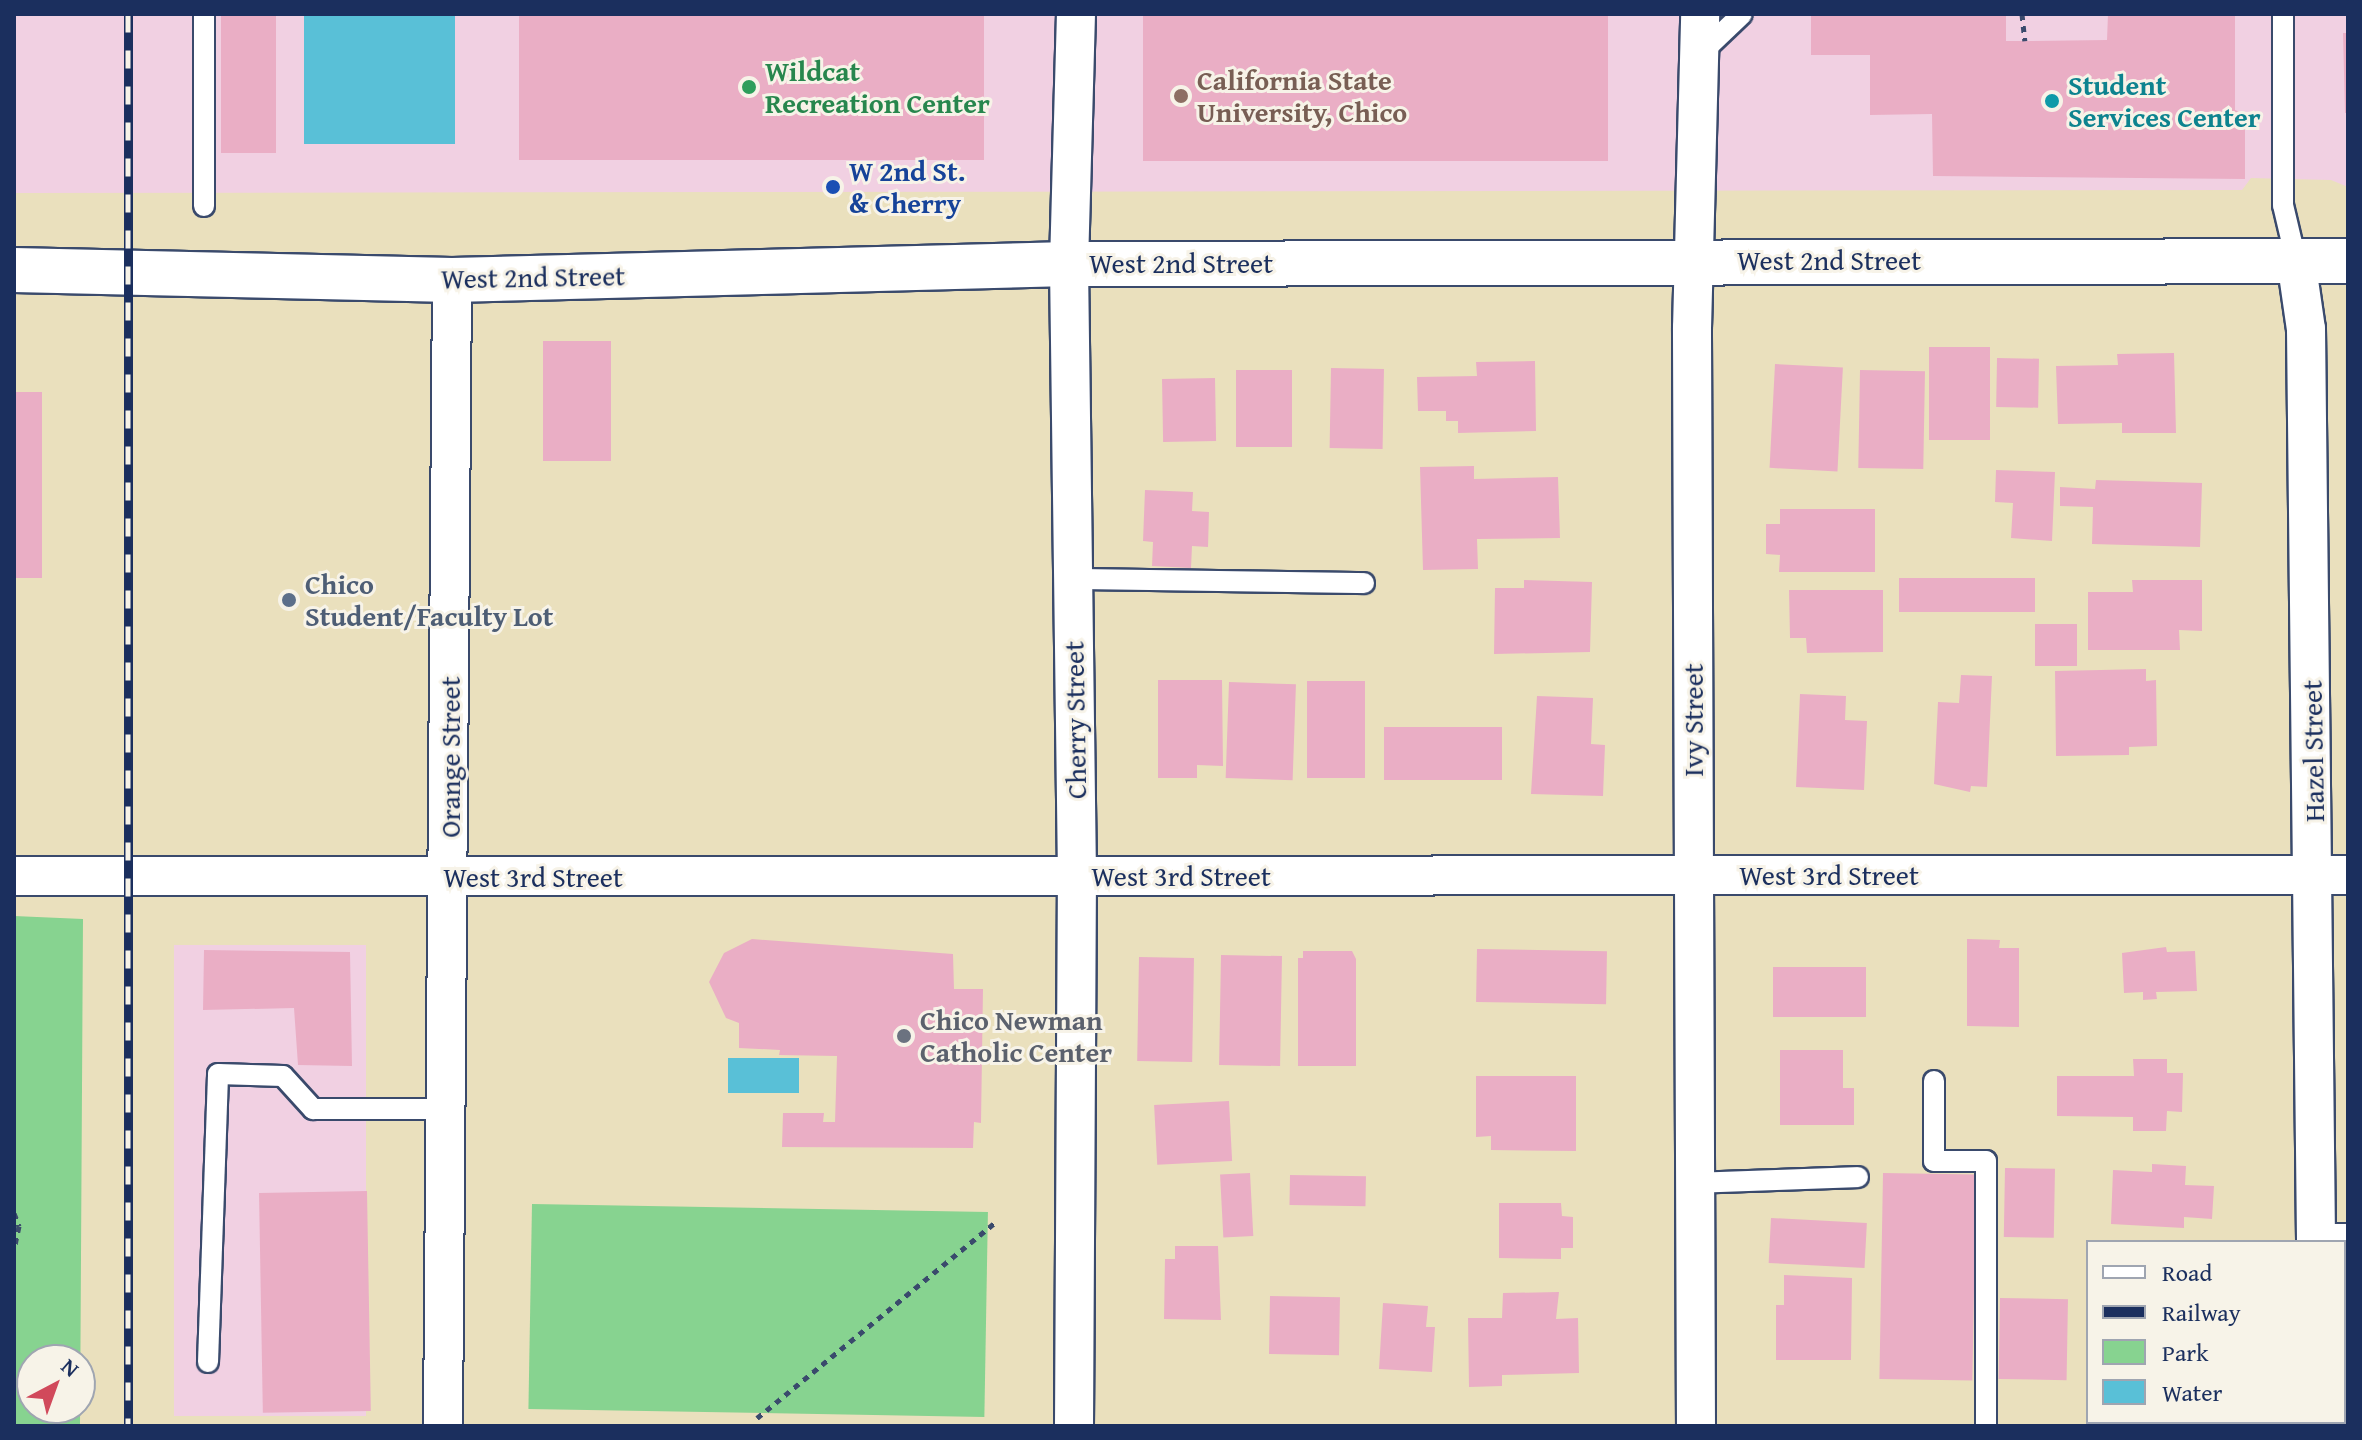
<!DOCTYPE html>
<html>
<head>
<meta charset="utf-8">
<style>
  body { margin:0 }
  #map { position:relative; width:2362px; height:1440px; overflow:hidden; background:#eae0bd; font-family:"Gentium Book Plus",serif }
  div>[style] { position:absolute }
  .built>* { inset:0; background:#f1d0e2; transform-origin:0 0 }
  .green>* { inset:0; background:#87d390; transform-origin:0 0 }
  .water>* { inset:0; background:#59c0d7; transform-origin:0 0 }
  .building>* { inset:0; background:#eaaec5; transform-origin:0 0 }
  .path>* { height:5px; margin-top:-2.5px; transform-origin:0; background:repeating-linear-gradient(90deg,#3a4a6c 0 6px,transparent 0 12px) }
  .roads { filter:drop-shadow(2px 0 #3a4a6c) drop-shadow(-2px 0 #3a4a6c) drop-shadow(0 2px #3a4a6c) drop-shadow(0 -2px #3a4a6c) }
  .service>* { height:20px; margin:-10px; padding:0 10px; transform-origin:10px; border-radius:10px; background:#fff }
  .minor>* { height:38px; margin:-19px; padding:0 19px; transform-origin:19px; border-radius:19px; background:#fff }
  .tertiary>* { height:44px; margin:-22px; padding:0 22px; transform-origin:22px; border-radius:22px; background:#fff }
  .rail>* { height:9px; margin-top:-4.5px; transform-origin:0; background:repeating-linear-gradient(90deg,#f7f3e8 0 18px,#1b2f5e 0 36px); box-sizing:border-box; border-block:2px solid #1b2f5e }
  .dots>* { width:22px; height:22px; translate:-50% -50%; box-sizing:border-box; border:4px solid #f7f3e8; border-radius:50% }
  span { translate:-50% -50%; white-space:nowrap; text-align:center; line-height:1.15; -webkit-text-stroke:6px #f7f3e8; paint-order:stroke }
  .leisure-label { font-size:28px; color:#27864d; font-weight:700 }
  .left { translate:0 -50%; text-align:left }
  .education-label { font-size:28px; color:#785e54; font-weight:700 }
  .culture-label { font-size:28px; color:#0d838f; font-weight:700 }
  .transit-label { font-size:28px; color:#164399; font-weight:700 }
  .street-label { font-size:28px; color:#1b2f5e }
  .service-label { font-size:28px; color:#4e5e75; font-weight:700 }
  .worship-label { font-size:28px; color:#5b616d; font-weight:700 }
  .frame { position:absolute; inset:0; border:16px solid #1b2f5e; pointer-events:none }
  .legend { position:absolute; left:2086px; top:1240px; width:260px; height:184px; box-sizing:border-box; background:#f7f3e8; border:2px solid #9fa5b1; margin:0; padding:10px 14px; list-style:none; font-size:24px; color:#1b2f5e }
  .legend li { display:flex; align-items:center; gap:16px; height:40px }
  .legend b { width:40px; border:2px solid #9fa5b1 }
  .north { position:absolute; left:16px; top:1344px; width:80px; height:80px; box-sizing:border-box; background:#f7f3e8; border:2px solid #9fa5b1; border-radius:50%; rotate:41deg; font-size:22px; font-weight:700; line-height:32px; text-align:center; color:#1b2f5e }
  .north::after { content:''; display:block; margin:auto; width:28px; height:36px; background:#d1495b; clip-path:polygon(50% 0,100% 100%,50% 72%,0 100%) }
</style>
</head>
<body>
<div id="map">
  <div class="built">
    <i style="clip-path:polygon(14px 14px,2348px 14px,2348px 187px,2331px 180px,2251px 178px,2242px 190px,14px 193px)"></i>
    <i style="left:174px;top:945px;width:192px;height:471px"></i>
  </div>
  <div class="green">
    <i style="clip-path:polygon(evenodd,14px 916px,83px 919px,80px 1426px,14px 1426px,14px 916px,32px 1360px,80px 1360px,80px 1408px,32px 1408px,32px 1360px)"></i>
    <i style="left:532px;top:1204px;width:456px;height:205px;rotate:1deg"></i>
  </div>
  <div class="water">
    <i style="left:304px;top:14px;width:151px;height:130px"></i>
    <i style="left:728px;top:1058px;width:71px;height:35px"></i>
  </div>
  <div class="building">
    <i style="left:221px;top:14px;width:55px;height:139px"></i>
    <i style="left:519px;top:14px;width:465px;height:146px"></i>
    <i style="left:1143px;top:14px;width:465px;height:147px"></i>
    <i style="clip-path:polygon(1811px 14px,2006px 14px,2006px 41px,2025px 41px,2107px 40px,2108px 14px,2235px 14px,2235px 110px,2245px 114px,2245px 179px,1933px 176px,1932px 114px,1870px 115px,1870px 55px,1811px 55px)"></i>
    <i style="clip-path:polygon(2343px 33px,2348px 33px,2348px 113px,2345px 113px)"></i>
    <i style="left:543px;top:341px;width:68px;height:120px"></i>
    <i style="left:1929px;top:347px;width:61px;height:93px"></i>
    <i style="clip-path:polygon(2174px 353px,2176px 433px,2122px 433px,2122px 423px,2058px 424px,2056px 366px,2118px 365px,2117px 354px)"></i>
    <i style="left:1997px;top:358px;width:42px;height:49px;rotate:1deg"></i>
    <i style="clip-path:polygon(1535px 361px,1536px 431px,1458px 433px,1458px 421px,1446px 421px,1446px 411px,1418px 411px,1417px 377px,1477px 376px,1476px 362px)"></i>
    <i style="left:1775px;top:364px;width:68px;height:104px;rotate:3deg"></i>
    <i style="left:1331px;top:368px;width:53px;height:80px;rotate:1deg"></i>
    <i style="left:1236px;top:370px;width:56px;height:77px"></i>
    <i style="left:1860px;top:370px;width:65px;height:98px;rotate:1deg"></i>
    <i style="left:1215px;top:378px;width:63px;height:53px;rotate:89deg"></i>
    <i style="left:14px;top:392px;width:28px;height:186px"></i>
    <i style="clip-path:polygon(1474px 466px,1474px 479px,1558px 477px,1560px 538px,1477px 539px,1478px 569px,1423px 570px,1420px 467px)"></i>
    <i style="clip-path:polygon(1996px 470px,2055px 472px,2052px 541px,2011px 538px,2013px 503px,1995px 502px)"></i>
    <i style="clip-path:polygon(2096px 480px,2202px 483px,2200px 547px,2092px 544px,2093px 507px,2060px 506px,2060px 487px,2095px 489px)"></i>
    <i style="clip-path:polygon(1145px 490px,1193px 492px,1192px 511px,1209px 512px,1208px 547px,1192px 546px,1191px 568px,1152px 566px,1153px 542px,1143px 541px)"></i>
    <i style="clip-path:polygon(1780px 509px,1875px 509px,1875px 572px,1779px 572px,1780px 555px,1766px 554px,1766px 524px,1780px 524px)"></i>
    <i style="left:1899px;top:578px;width:136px;height:34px"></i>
    <i style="clip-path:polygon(1524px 580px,1592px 582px,1590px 652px,1494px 654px,1495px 588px,1524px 588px)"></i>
    <i style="clip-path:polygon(2132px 580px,2202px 580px,2202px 631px,2179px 630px,2180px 650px,2088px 650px,2088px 592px,2133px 592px)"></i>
    <i style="clip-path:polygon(1789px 590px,1883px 590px,1883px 652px,1807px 653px,1806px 638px,1790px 638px)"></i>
    <i style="left:2035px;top:624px;width:42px;height:42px"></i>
    <i style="clip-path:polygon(2146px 669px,2146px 681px,2156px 680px,2157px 746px,2129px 747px,2129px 755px,2056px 756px,2055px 671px)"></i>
    <i style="clip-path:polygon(1961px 675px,1992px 676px,1987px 787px,1971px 786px,1970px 792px,1934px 784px,1938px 702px,1959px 703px)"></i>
    <i style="clip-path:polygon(1158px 680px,1222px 680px,1223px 766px,1197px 765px,1197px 778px,1158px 778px)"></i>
    <i style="left:1307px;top:681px;width:58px;height:97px"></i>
    <i style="left:1229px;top:682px;width:67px;height:96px;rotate:2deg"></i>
    <i style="clip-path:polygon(1800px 694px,1846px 696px,1845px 720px,1867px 721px,1864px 790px,1796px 787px)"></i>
    <i style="clip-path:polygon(1537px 696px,1593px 698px,1591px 744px,1605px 745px,1603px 796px,1531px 794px)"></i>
    <i style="left:1502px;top:727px;width:53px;height:118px;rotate:90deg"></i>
    <i style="clip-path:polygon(752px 939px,953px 954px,954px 989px,983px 989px,981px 1123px,974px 1122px,973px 1148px,782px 1147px,783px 1113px,824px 1113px,823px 1122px,835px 1122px,837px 1056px,779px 1055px,780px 1050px,739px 1048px,739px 1023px,726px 1018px,709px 982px,724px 953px)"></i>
    <i style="clip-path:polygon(1967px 939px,2000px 940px,1999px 948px,2019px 948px,2019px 1027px,1967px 1026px)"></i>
    <i style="clip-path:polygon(2166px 947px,2167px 952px,2195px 951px,2197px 991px,2156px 992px,2157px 999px,2143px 1000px,2143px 992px,2124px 993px,2122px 953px)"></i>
    <i style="left:1477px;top:949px;width:130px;height:53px;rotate:1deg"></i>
    <i style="clip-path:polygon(204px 950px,350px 952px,352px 1066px,298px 1065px,294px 1008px,203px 1010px)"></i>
    <i style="clip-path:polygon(1303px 951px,1352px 951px,1356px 959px,1356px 1066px,1298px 1066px,1298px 958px,1303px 958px)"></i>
    <i style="left:1221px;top:955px;width:61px;height:110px;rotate:1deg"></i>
    <i style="left:1139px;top:957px;width:55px;height:104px;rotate:1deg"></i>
    <i style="left:1773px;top:967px;width:93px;height:50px"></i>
    <i style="clip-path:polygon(1780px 1050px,1843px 1050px,1843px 1088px,1854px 1088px,1854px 1125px,1780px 1125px)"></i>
    <i style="clip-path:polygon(2133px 1059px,2167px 1059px,2167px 1073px,2183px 1073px,2182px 1112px,2167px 1111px,2166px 1131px,2133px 1131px,2133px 1117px,2057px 1116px,2057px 1076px,2134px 1076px)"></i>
    <i style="clip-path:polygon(1476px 1076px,1576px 1076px,1576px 1151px,1491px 1150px,1491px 1136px,1476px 1137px)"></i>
    <i style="left:1229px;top:1101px;width:60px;height:75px;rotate:87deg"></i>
    <i style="clip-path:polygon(2152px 1164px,2186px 1166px,2185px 1185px,2214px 1186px,2212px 1219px,2184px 1217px,2184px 1228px,2111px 1224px,2113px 1170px,2152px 1172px)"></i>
    <i style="left:2005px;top:1168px;width:50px;height:69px;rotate:1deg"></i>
    <i style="left:1250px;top:1173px;width:63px;height:30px;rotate:87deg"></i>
    <i style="left:1883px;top:1173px;width:93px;height:206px;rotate:1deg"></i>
    <i style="left:1290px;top:1175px;width:76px;height:30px;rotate:1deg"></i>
    <i style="left:367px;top:1191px;width:220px;height:108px;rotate:89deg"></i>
    <i style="clip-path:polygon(1499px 1203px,1561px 1203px,1562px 1216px,1573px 1217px,1573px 1248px,1561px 1248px,1561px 1259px,1499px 1258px)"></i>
    <i style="left:1771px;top:1218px;width:96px;height:45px;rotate:3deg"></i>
    <i style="clip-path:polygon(1175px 1246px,1218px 1246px,1221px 1320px,1164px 1319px,1165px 1259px,1175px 1259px)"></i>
    <i style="clip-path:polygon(1784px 1275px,1852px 1278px,1851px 1360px,1776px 1360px,1776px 1305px,1784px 1305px)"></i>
    <i style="clip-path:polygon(1559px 1292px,1556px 1319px,1578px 1318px,1579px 1373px,1502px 1375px,1502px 1386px,1469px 1387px,1468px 1318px,1502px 1318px,1503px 1293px)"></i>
    <i style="left:1270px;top:1296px;width:70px;height:58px;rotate:1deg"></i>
    <i style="left:2000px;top:1298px;width:68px;height:81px;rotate:1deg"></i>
    <i style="clip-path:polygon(1383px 1303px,1428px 1306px,1426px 1327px,1435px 1327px,1432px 1372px,1379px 1369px)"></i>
  </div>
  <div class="path">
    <i style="left:2022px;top:14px;width:27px;rotate:84deg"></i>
    <i style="left:14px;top:1213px;width:14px;rotate:69deg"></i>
    <i style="left:19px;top:1226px;width:24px;rotate:102deg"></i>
    <i style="left:757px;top:1418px;width:310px;rotate:-39.4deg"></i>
  </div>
  <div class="roads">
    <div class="service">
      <i style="left:204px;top:14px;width:192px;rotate:90deg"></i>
      <i style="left:2283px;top:14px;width:191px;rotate:90deg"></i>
      <i style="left:2283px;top:205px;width:57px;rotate:76.7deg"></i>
      <i style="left:1699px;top:55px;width:59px;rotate:-43.6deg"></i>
      <i style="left:1073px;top:579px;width:291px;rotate:0.8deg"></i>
      <i style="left:1934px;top:1081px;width:80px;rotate:90deg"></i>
      <i style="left:1934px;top:1161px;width:52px"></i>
      <i style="left:1986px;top:1161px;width:265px;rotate:90deg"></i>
      <i style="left:1695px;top:1183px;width:163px;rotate:-2.1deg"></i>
      <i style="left:2316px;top:1234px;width:32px"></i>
      <i style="left:208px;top:1362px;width:288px;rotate:-88deg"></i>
      <i style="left:218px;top:1074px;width:65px;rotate:1.8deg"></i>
      <i style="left:283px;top:1076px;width:45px;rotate:47.7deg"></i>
      <i style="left:313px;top:1109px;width:134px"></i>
    </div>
    <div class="minor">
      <i style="left:2296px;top:260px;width:70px;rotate:81.8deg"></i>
      <i style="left:2306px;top:329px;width:913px;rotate:89.37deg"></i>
      <i style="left:14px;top:876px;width:2334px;rotate:-0.02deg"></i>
      <i style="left:443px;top:1426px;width:1146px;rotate:-89.55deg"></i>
      <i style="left:1074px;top:1426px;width:550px;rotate:-89.69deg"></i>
      <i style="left:1077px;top:876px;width:612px;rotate:-90.75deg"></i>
      <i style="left:1069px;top:264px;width:250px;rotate:-88.4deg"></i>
      <i style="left:1696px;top:1426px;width:1098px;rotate:-90.21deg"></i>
      <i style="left:1692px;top:328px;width:314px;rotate:-88.5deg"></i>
      <i style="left:2316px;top:1426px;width:4px;rotate:-90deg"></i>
    </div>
    <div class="tertiary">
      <i style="left:14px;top:270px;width:438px;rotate:1.3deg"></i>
      <i style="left:452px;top:280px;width:617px;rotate:-1.49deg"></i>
      <i style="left:1069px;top:264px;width:1279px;rotate:-0.13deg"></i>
    </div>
  </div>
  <div class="rail">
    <i style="left:128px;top:14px;width:1412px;rotate:90deg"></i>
  </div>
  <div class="dots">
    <i style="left:749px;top:87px;background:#2e9e5b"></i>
    <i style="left:1181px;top:96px;background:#8d6e63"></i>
    <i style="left:2052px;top:101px;background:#0f9aa8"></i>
    <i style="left:833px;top:187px;background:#1a4fb4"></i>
    <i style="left:289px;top:600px;background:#5c6f8a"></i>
    <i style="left:904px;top:1036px;background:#6b7280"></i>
  </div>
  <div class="leisure-label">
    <span class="left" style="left:765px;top:87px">Wildcat<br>Recreation Center</span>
  </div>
  <div class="education-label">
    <span class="left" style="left:1197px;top:96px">California State<br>University, Chico</span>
  </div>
  <div class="culture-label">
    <span class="left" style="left:2068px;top:101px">Student<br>Services Center</span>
  </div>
  <div class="transit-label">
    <span class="left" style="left:849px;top:187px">W 2nd St.<br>&amp; Cherry</span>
  </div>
  <div class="street-label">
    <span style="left:1829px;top:260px">West 2nd Street</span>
    <span style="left:1181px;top:263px">West 2nd Street</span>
    <span style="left:533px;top:277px;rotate:-1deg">West 2nd Street</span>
    <span style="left:1075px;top:720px;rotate:-91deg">Cherry Street</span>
    <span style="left:1693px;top:720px;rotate:-90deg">Ivy Street</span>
    <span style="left:2313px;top:751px;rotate:-91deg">Hazel Street</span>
    <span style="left:450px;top:757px;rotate:-90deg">Orange Street</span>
    <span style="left:1829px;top:875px">West 3rd Street</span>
    <span style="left:1181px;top:876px">West 3rd Street</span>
    <span style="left:533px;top:877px">West 3rd Street</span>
  </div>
  <div class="service-label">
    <span class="left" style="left:305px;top:600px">Chico<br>Student/Faculty Lot</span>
  </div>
  <div class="worship-label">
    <span class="left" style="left:920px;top:1036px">Chico Newman<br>Catholic Center</span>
  </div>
  <div class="frame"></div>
  <ul class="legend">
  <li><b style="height:10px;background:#fff"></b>Road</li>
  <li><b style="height:10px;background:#1b2f5e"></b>Railway</li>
  <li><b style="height:22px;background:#87d390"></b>Park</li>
  <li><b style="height:22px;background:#59c0d7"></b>Water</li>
  </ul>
  <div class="north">N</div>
</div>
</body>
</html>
